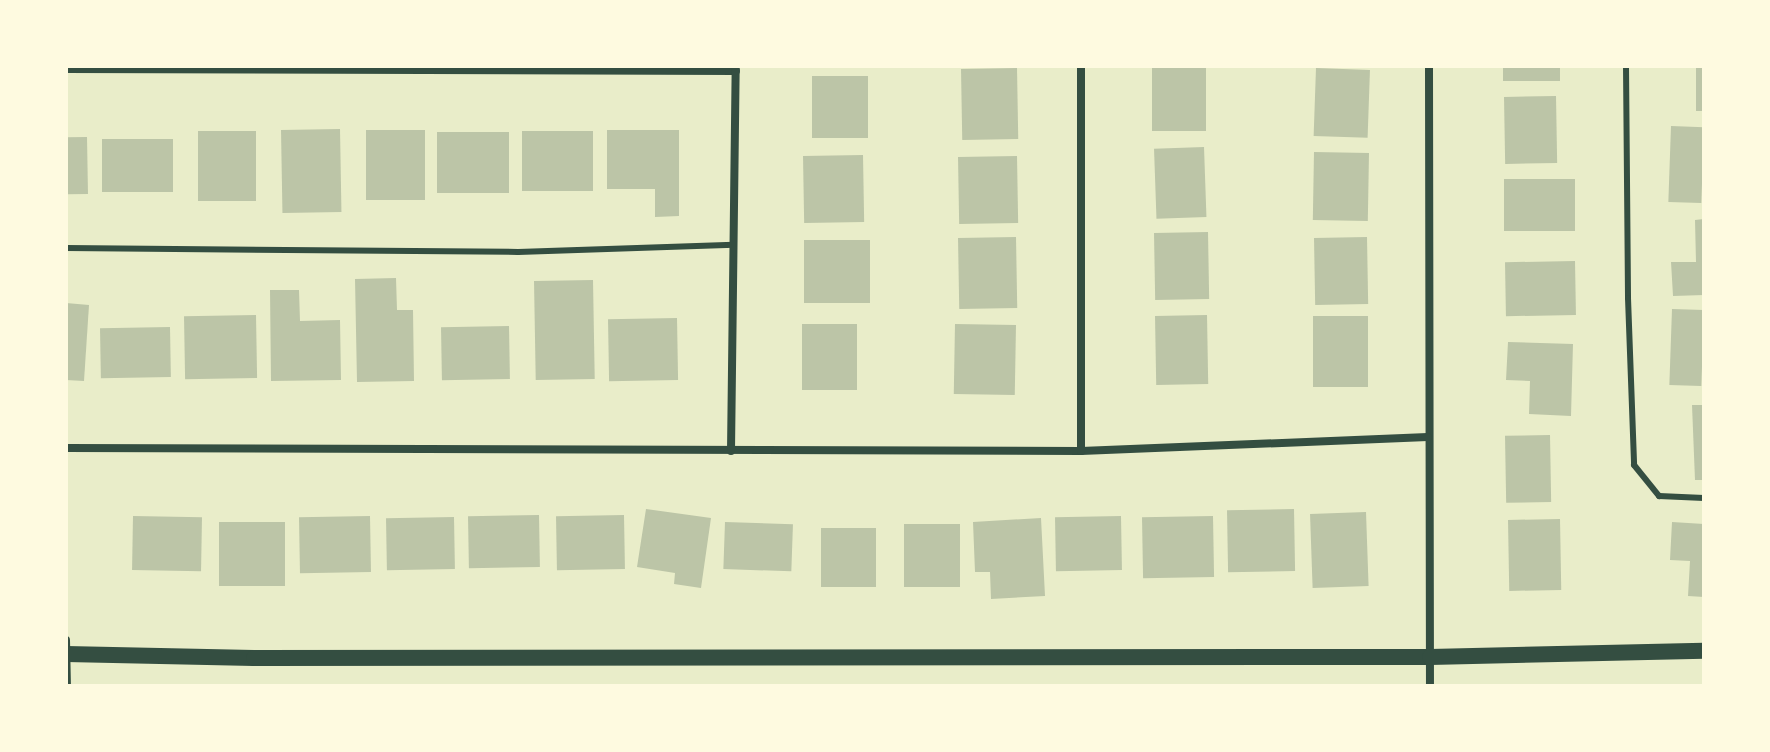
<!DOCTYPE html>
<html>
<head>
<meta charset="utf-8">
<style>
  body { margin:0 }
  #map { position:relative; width:1770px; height:752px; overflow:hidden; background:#e9edc9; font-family:"Noto Serif",serif }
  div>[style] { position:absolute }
  .building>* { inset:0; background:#bcc5a7; transform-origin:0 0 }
  .service>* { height:6px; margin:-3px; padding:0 3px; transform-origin:3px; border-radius:3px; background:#344e41 }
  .minor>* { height:8px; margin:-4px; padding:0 4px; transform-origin:4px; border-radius:4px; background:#344e41 }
  .secondary>* { height:16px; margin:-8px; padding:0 8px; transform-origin:8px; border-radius:8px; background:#344e41 }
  span { translate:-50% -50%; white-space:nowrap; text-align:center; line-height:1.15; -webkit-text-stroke:8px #fefae0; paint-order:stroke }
  .frame { position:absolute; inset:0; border:68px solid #fefae0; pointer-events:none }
</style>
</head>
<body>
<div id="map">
  <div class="building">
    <i style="left:1152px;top:66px;width:54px;height:65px"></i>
    <i style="left:1503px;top:66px;width:57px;height:15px"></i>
    <i style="left:1696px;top:66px;width:8px;height:45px"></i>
    <i style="left:1017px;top:68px;width:71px;height:56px;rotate:89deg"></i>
    <i style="left:1316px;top:68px;width:54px;height:68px;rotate:2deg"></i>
    <i style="left:812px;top:76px;width:56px;height:62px"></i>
    <i style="left:1556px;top:96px;width:67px;height:52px;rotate:89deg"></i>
    <i style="left:1671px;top:126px;width:33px;height:76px;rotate:2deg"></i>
    <i style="left:340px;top:129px;width:83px;height:59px;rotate:89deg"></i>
    <i style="left:425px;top:130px;width:70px;height:59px;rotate:90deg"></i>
    <i style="clip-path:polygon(607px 130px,679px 130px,679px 216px,655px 217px,655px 189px,607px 189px)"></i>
    <i style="left:198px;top:131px;width:58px;height:70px"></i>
    <i style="left:522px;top:131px;width:71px;height:60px"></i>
    <i style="left:509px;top:132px;width:61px;height:72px;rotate:90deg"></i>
    <i style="left:87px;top:137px;width:57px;height:21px;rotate:89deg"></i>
    <i style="left:173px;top:139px;width:53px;height:71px;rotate:90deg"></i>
    <i style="left:1204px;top:147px;width:70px;height:50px;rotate:88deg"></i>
    <i style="left:1314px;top:152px;width:55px;height:68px;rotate:1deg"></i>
    <i style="left:863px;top:155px;width:67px;height:60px;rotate:89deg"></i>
    <i style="left:1017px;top:156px;width:67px;height:59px;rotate:89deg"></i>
    <i style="left:1575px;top:179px;width:52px;height:71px;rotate:90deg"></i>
    <i style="clip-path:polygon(1704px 219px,1704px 295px,1673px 296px,1671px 262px,1696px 262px,1695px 220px)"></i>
    <i style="left:1208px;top:232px;width:67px;height:54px;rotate:89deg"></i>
    <i style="left:1016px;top:237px;width:71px;height:58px;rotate:89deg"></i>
    <i style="left:1367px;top:237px;width:67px;height:53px;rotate:89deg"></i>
    <i style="left:804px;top:240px;width:66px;height:63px"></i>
    <i style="left:1575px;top:261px;width:54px;height:70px;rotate:89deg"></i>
    <i style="clip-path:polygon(396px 278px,397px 310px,413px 310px,414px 381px,357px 382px,355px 279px)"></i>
    <i style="left:593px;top:280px;width:99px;height:59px;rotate:89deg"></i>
    <i style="clip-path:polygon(270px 290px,299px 290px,300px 321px,340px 320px,341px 380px,271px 381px)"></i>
    <i style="clip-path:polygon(66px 303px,89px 305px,84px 381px,66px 380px)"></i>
    <i style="left:1672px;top:309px;width:32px;height:76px;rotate:2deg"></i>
    <i style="left:256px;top:315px;width:63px;height:72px;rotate:89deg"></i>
    <i style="left:1207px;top:315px;width:69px;height:52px;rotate:89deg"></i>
    <i style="left:1313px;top:316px;width:55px;height:71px"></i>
    <i style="left:677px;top:318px;width:62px;height:69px;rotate:89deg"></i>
    <i style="left:802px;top:324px;width:55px;height:66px"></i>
    <i style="left:955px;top:324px;width:61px;height:70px;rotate:1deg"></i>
    <i style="left:509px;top:326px;width:53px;height:68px;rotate:89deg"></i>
    <i style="left:170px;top:327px;width:50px;height:70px;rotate:89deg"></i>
    <i style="clip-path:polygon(1508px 342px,1573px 344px,1571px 416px,1529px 414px,1530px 381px,1506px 380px)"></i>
    <i style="clip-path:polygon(1692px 405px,1704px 405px,1704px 480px,1695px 480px)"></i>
    <i style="left:1550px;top:435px;width:67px;height:45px;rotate:89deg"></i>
    <i style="clip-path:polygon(646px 509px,711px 518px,701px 588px,674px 584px,675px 573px,637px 567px)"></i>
    <i style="left:1294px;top:509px;width:62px;height:67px;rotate:89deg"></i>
    <i style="left:1366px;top:512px;width:74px;height:56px;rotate:88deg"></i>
    <i style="left:539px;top:515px;width:52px;height:71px;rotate:89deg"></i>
    <i style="left:624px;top:515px;width:54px;height:68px;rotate:89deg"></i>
    <i style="left:133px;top:516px;width:69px;height:54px;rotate:1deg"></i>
    <i style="left:370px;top:516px;width:56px;height:71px;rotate:89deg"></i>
    <i style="left:1121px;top:516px;width:54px;height:66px;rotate:89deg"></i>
    <i style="left:1213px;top:516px;width:61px;height:71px;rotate:89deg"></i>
    <i style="left:454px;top:517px;width:52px;height:68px;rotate:89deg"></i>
    <i style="clip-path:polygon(1041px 518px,1045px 596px,991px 599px,990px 572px,975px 572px,973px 522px)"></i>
    <i style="left:1560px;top:519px;width:71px;height:52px;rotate:89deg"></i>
    <i style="left:285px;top:522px;width:64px;height:66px;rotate:90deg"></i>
    <i style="left:725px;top:522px;width:68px;height:47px;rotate:2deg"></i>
    <i style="clip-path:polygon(1672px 522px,1704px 524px,1704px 597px,1688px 596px,1690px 561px,1670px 560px)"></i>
    <i style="left:904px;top:524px;width:56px;height:63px"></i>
    <i style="left:821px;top:528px;width:55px;height:59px"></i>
  </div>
  <div class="service">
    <i style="left:1626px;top:66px;width:232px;rotate:89.5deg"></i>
    <i style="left:1628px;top:298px;width:167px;rotate:87.9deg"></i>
    <i style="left:1634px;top:465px;width:40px;rotate:51deg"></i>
    <i style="left:1659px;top:496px;width:45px;rotate:2.5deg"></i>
    <i style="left:66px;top:248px;width:452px;rotate:0.5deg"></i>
    <i style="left:518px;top:252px;width:216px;rotate:-1.9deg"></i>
  </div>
  <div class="minor">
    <i style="left:1429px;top:66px;width:620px;rotate:89.91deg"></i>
    <i style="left:66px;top:69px;width:670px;rotate:0.17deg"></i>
    <i style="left:66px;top:448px;width:1015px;rotate:0.17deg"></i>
    <i style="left:1081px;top:451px;width:347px;rotate:-2.3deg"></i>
    <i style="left:731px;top:451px;width:384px;rotate:-89.3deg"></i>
    <i style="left:1081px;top:451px;width:385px;rotate:-90deg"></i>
    <i style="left:66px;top:640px;width:46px;rotate:88.8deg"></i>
  </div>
  <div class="secondary">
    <i style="left:66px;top:654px;width:188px;rotate:1.2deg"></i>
    <i style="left:254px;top:658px;width:1176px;rotate:-0.05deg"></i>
    <i style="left:1430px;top:657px;width:274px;rotate:-1.3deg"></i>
  </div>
  <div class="frame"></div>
</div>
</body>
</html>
